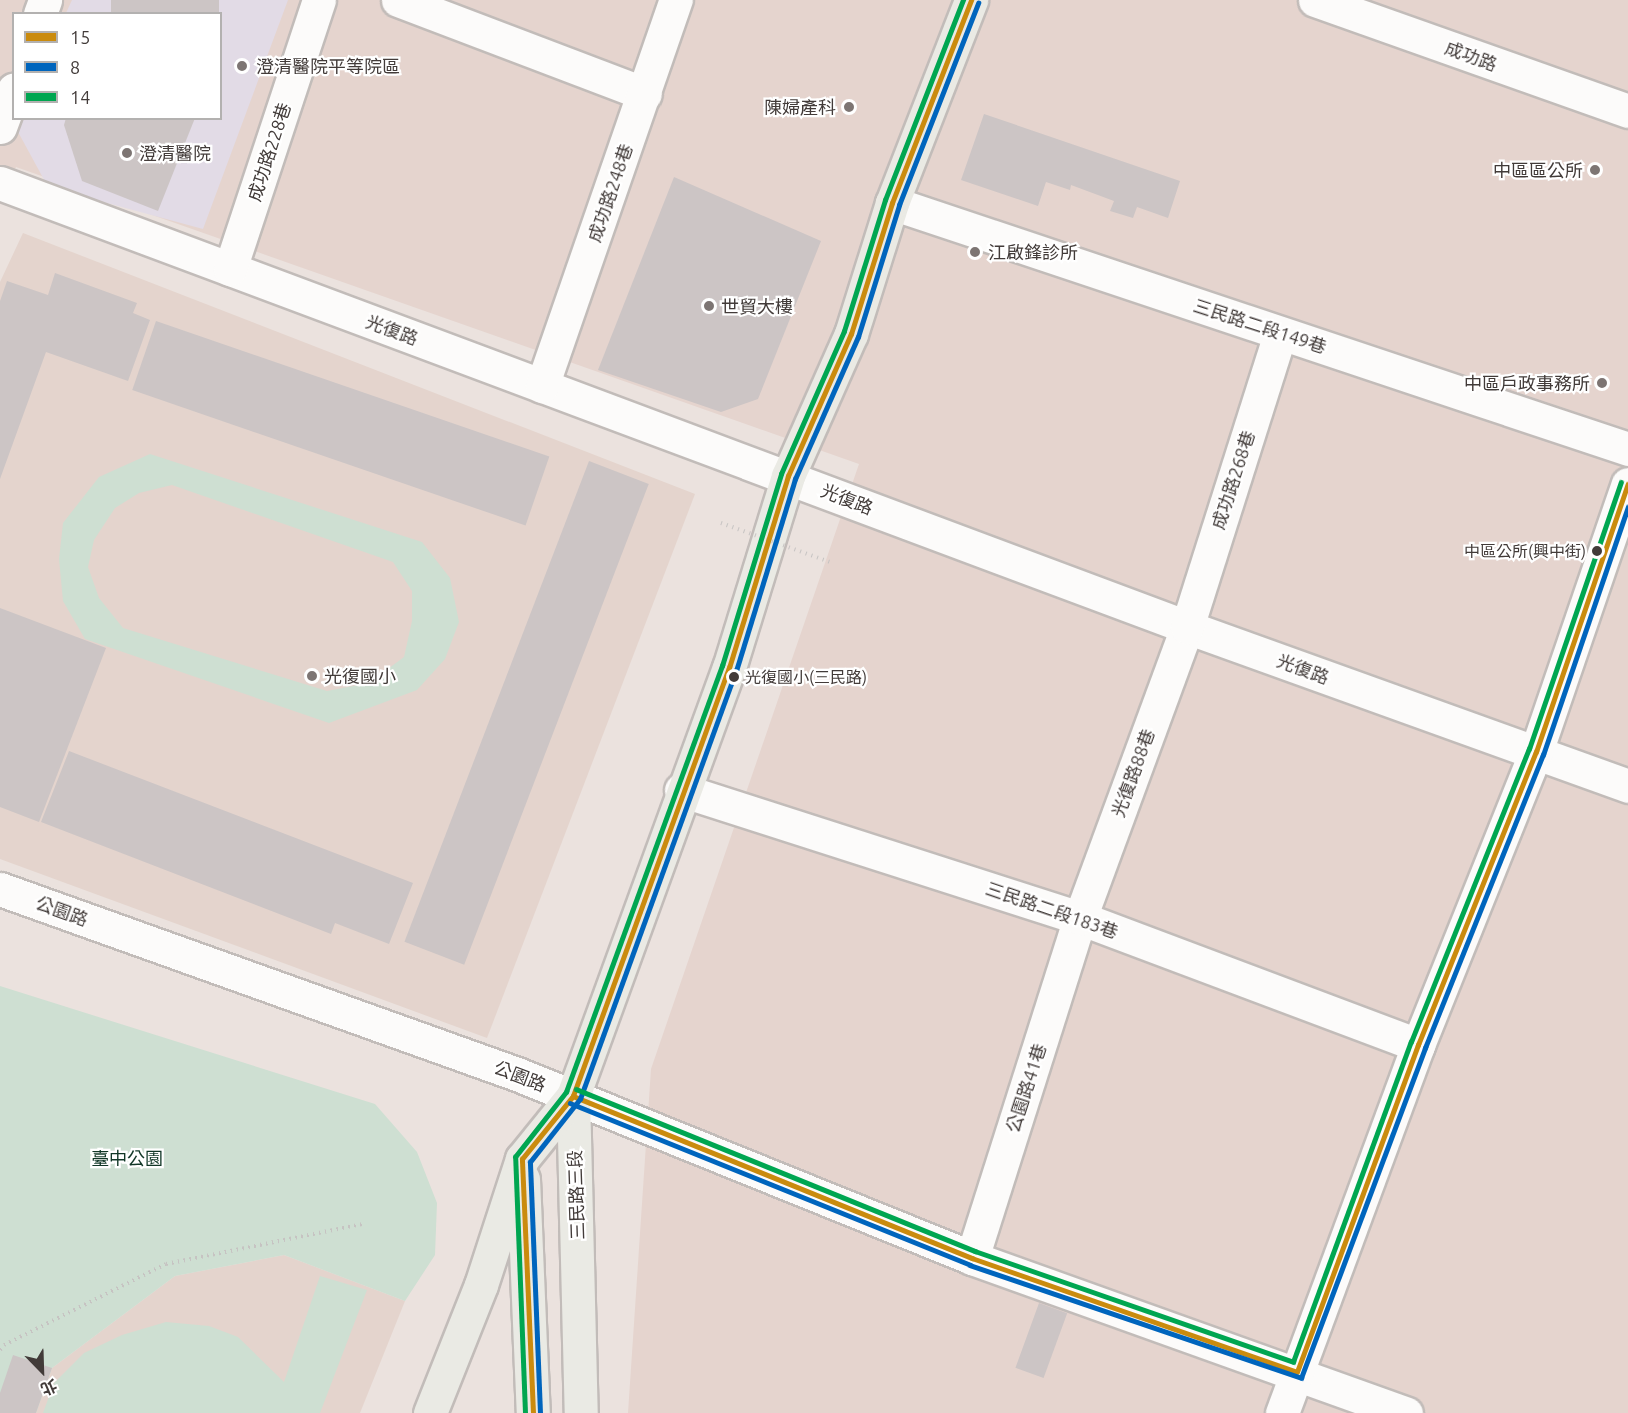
<!DOCTYPE html>
<html>
<head>
<meta charset="utf-8">
<style>
  body { margin:0 }
  #map { position:relative; width:1628px; height:1413px; overflow:hidden; background:#ebe2de; font-family:Ubuntu,"Noto Sans TC",sans-serif }
  div>[style] { position:absolute }
  .commercial>* { inset:0; background:#e5d4ce }
  .built>* { inset:0; background:#e4d4cd }
  .medical>* { inset:0; background:#e2dbe6 }
  .green>* { inset:0; background:#cedfd2 }
  .building>* { inset:0; background:#ccc5c5; transform-origin:0 0 }
  .path>* { height:4px; margin-top:-2px; transform-origin:0; background:repeating-linear-gradient(90deg,#c6c3c2 0 1.5px,transparent 0 6px) }
  .roads { filter:drop-shadow(2px 0 #c2bcb9) drop-shadow(-2px 0 #c2bcb9) drop-shadow(0 2px #c2bcb9) drop-shadow(0 -2px #c2bcb9) }
  .minor>* { height:33px; margin:-16.5px; padding:0 16.5px; transform-origin:16.5px; border-radius:16.5px; background:#fcfbfa }
  .major>* { height:33px; margin:-16.5px; padding:0 16.5px; transform-origin:16.5px; border-radius:16.5px; background:#eaeae4 }
  .path-bridge>* { height:4px; margin-top:-2px; transform-origin:0; background:repeating-linear-gradient(90deg,#c6c3c2 0 1.5px,transparent 0 6px) }
  .bus-1>* { height:4.5px; margin:-2.25px; padding:0 2.25px; transform-origin:2.25px; border-radius:2.25px; background:#ca8b0e }
  .bus-2>* { height:4.5px; margin:-2.25px; padding:0 2.25px; transform-origin:2.25px; border-radius:2.25px; background:#0065bd }
  .bus-3>* { height:4.5px; margin:-2.25px; padding:0 2.25px; transform-origin:2.25px; border-radius:2.25px; background:#00a651 }
  .dots>* { width:16px; height:16px; translate:-50% -50%; box-sizing:border-box; border:3px solid #fff; border-radius:50% }
  span { translate:-50% -50%; white-space:nowrap; text-align:center; line-height:1.15; -webkit-text-stroke:4.5px #fff; paint-order:stroke }
  .bus-label { font-size:16px; color:#423b39 }
  .right { translate:-100% -50%; text-align:right }
  .left { translate:0 -50%; text-align:left }
  .street-label { font-size:18px; color:#423b39 }
  .poi-label { font-size:18px; color:#423b39 }
  .park-label { font-size:18px; color:#113727 }
  .legend { position:absolute; left:12px; top:12px; width:210px; height:108px; box-sizing:border-box; background:#fff; border:2px solid #b3b1b0; margin:0; padding:8px 10px; list-style:none; font-size:18px; color:#423b39 }
  .legend li { display:flex; align-items:center; gap:12px; height:30px }
  .legend b { width:30px; border:2px solid #b3b1b0 }
  .north { position:absolute; left:12px; top:1341px; width:60px; height:60px; -webkit-text-stroke:4px #fff; paint-order:stroke; rotate:157deg; font-size:16px; font-weight:700; line-height:24px; text-align:center; color:#423b39 }
  .north::after { content:''; display:block; margin:auto; width:21px; height:27px; background:#423b39; clip-path:polygon(50% 0,100% 100%,50% 72%,0 100%) }
</style>
</head>
<body>
<div id="map">
  <div class="commercial">
    <i style="clip-path:polygon(evenodd,0 0,1628px 0,1628px 1413px,628px 1413px,651px 1069px,859px 464px,16px 167px,0 199px,0 0,14px 14px,220px 14px,220px 118px,14px 118px,14px 14px)"></i>
  </div>
  <div class="built">
    <i style="clip-path:polygon(23px 233px,695px 494px,487px 1038px,0 859px,0 282px)"></i>
    <i style="clip-path:polygon(284px 1255px,405px 1301px,360px 1413px,36px 1413px,52px 1368px,175px 1276px)"></i>
  </div>
  <div class="medical">
    <i style="clip-path:polygon(72px 0,288px 0,203px 229px,48px 187px,17px 130px,22px 119px,220px 118px,220px 14px,66px 13px)"></i>
  </div>
  <div class="green">
    <i style="clip-path:polygon(evenodd,150px 454px,422px 542px,450px 578px,459px 622px,445px 659px,417px 690px,329px 723px,85px 639px,63px 601px,59px 559px,63px 523px,99px 477px,150px 454px,172px 485px,393px 562px,412px 591px,412px 621px,404px 657px,369px 683px,327px 691px,123px 628px,99px 598px,88px 567px,94px 540px,115px 508px,139px 493px,172px 485px)"></i>
    <i style="clip-path:polygon(0 986px,375px 1104px,417px 1152px,437px 1203px,435px 1255px,405px 1301px,284px 1255px,175px 1276px,52px 1368px,36px 1413px,0 1413px)"></i>
    <i style="clip-path:polygon(320px 1276px,367px 1290px,320px 1413px,43px 1413px,54px 1383px,84px 1353px,122px 1335px,166px 1322px,209px 1326px,238px 1337px,284px 1382px)"></i>
  </div>
  <div class="building">
    <i style="left:111px;top:0;width:108px;height:15px"></i>
    <i style="clip-path:polygon(984px 114px,1180px 181px,1168px 218px,1137px 207px,1133px 218px,1110px 211px,1114px 201px,1071px 185px,1070px 190px,1046px 182px,1038px 206px,961px 180px)"></i>
    <i style="clip-path:polygon(66px 118px,195px 118px,158px 211px,82px 181px,64px 125px)"></i>
    <i style="clip-path:polygon(674px 177px,821px 241px,758px 399px,721px 412px,598px 370px)"></i>
    <i style="clip-path:polygon(55px 273px,137px 303px,133px 313px,150px 320px,128px 381px,46px 352px,0 479px,0 301px,7px 281px,48px 295px)"></i>
    <i style="left:156px;top:321px;width:416px;height:73px;rotate:19deg"></i>
    <i style="left:589px;top:461px;width:64px;height:515px;rotate:21deg"></i>
    <i style="clip-path:polygon(0 608px,106px 648px,39px 822px,0 807px)"></i>
    <i style="clip-path:polygon(69px 751px,413px 883px,389px 944px,335px 923px,331px 934px,41px 822px)"></i>
    <i style="left:1039px;top:1303px;width:30px;height:69px;rotate:20deg"></i>
    <i style="clip-path:polygon(13px 1355px,52px 1368px,36px 1413px,0 1413px,0 1393px)"></i>
  </div>
  <div class="path">
    <i style="left:0;top:1350px;width:6px;rotate:-51deg"></i>
    <i style="left:4px;top:1345px;width:181px;rotate:-26.6deg"></i>
    <i style="left:166px;top:1264px;width:200px;rotate:-11.5deg"></i>
  </div>
  <div class="roads">
    <div class="minor">
      <i style="left:398px;top:0;width:264px;rotate:20.8deg"></i>
      <i style="left:1315px;top:0;width:332px;rotate:19.5deg"></i>
      <i style="left:40px;top:14px;width:15px;rotate:-70deg"></i>
      <i style="left:0;top:127px;width:40px;rotate:-69.8deg"></i>
      <i style="left:0;top:183px;width:1267px;rotate:20.51deg"></i>
      <i style="left:1187px;top:627px;width:469px;rotate:19.8deg"></i>
      <i style="left:892px;top:203px;width:776px;rotate:18.48deg"></i>
      <i style="left:230px;top:269px;width:283px;rotate:-71.7deg"></i>
      <i style="left:542px;top:386px;width:409px;rotate:-70.9deg"></i>
      <i style="left:681px;top:790px;width:419px;rotate:17.8deg"></i>
      <i style="left:1080px;top:918px;width:361px;rotate:20.6deg"></i>
      <i style="left:0;top:889px;width:549px;rotate:19.69deg"></i>
      <i style="left:517px;top:1074px;width:491px;rotate:22deg"></i>
      <i style="left:972px;top:1258px;width:461px;rotate:19.7deg"></i>
      <i style="left:972px;top:1258px;width:357px;rotate:-72.4deg"></i>
      <i style="left:1080px;top:918px;width:310px;rotate:-69.8deg"></i>
      <i style="left:1187px;top:627px;width:308px;rotate:-72.4deg"></i>
      <i style="left:1282px;top:1413px;width:392px;rotate:-69.7deg"></i>
      <i style="left:1418px;top:1045px;width:316px;rotate:-68.1deg"></i>
      <i style="left:1536px;top:752px;width:283px;rotate:-71.1deg"></i>
    </div>
    <div class="major">
      <i style="left:573px;top:1096px;width:317px;rotate:88.6deg"></i>
      <i style="left:523px;top:1179px;width:234px;rotate:87.6deg"></i>
      <i style="left:430px;top:1413px;width:138px;rotate:-68.3deg"></i>
      <i style="left:481px;top:1285px;width:133px;rotate:-72deg"></i>
      <i style="left:522px;top:1159px;width:81px;rotate:-51deg"></i>
      <i style="left:573px;top:1096px;width:456px;rotate:-70deg"></i>
      <i style="left:729px;top:668px;width:201px;rotate:-72.9deg"></i>
      <i style="left:788px;top:476px;width:155px;rotate:-66.1deg"></i>
      <i style="left:851px;top:334px;width:137px;rotate:-72.6deg"></i>
      <i style="left:892px;top:203px;width:218px;rotate:-68.7deg"></i>
    </div>
  </div>
  <div class="path-bridge">
    <i style="left:721px;top:523px;width:119px;rotate:19.7deg"></i>
  </div>
  <div class="bus-1">
    <i style="left:573px;top:1096px;width:431px;rotate:22.1deg"></i>
    <i style="left:972px;top:1258px;width:344px;rotate:19.3deg"></i>
    <i style="left:1297px;top:1372px;width:349px;rotate:-69.7deg"></i>
    <i style="left:1418px;top:1045px;width:316px;rotate:-68.1deg"></i>
    <i style="left:1536px;top:752px;width:283px;rotate:-71.1deg"></i>
    <i style="left:533px;top:1413px;width:254px;rotate:-92.5deg"></i>
    <i style="left:522px;top:1159px;width:81px;rotate:-51deg"></i>
    <i style="left:573px;top:1096px;width:456px;rotate:-70deg"></i>
    <i style="left:729px;top:668px;width:201px;rotate:-72.9deg"></i>
    <i style="left:788px;top:476px;width:155px;rotate:-66.1deg"></i>
    <i style="left:851px;top:334px;width:137px;rotate:-72.6deg"></i>
    <i style="left:892px;top:203px;width:218px;rotate:-68.7deg"></i>
  </div>
  <div class="bus-2">
    <i style="left:570px;top:1103px;width:432px;rotate:22deg"></i>
    <i style="left:970px;top:1265px;width:350px;rotate:18.8deg"></i>
    <i style="left:1301px;top:1378px;width:353px;rotate:-69.4deg"></i>
    <i style="left:1425px;top:1048px;width:316px;rotate:-68.1deg"></i>
    <i style="left:1543px;top:755px;width:262px;rotate:-71.1deg"></i>
    <i style="left:540px;top:1413px;width:251px;rotate:-92.3deg"></i>
    <i style="left:530px;top:1162px;width:80px;rotate:-51.6deg"></i>
    <i style="left:580px;top:1099px;width:456px;rotate:-70deg"></i>
    <i style="left:736px;top:671px;width:201px;rotate:-72.9deg"></i>
    <i style="left:795px;top:479px;width:155px;rotate:-66.1deg"></i>
    <i style="left:858px;top:337px;width:138px;rotate:-72.7deg"></i>
    <i style="left:899px;top:205px;width:217px;rotate:-68.6deg"></i>
  </div>
  <div class="bus-3">
    <i style="left:576px;top:1089px;width:431px;rotate:22.1deg"></i>
    <i style="left:975px;top:1251px;width:337px;rotate:19.2deg"></i>
    <i style="left:1293px;top:1362px;width:341px;rotate:-69.8deg"></i>
    <i style="left:1411px;top:1042px;width:316px;rotate:-68.1deg"></i>
    <i style="left:1529px;top:749px;width:282px;rotate:-71deg"></i>
    <i style="left:525px;top:1413px;width:256px;rotate:-92.2deg"></i>
    <i style="left:515px;top:1157px;width:83px;rotate:-51.9deg"></i>
    <i style="left:566px;top:1092px;width:454px;rotate:-69.9deg"></i>
    <i style="left:722px;top:666px;width:201px;rotate:-72.9deg"></i>
    <i style="left:781px;top:474px;width:156px;rotate:-66.2deg"></i>
    <i style="left:844px;top:331px;width:137px;rotate:-72.6deg"></i>
    <i style="left:885px;top:200px;width:215px;rotate:-68.7deg"></i>
  </div>
  <div class="dots">
    <i style="left:242px;top:66px;background:#7d7573"></i>
    <i style="left:849px;top:107px;background:#7d7573"></i>
    <i style="left:127px;top:153px;background:#7d7573"></i>
    <i style="left:1595px;top:170px;background:#7d7573"></i>
    <i style="left:975px;top:252px;background:#7d7573"></i>
    <i style="left:709px;top:306px;background:#7d7573"></i>
    <i style="left:1602px;top:383px;background:#7d7573"></i>
    <i style="left:1597px;top:551px;background:#423b39"></i>
    <i style="left:312px;top:676px;background:#7d7573"></i>
    <i style="left:734px;top:677px;background:#423b39"></i>
  </div>
  <div class="bus-label">
    <span class="right" style="left:1586px;top:551px">中區公所(興中街)</span>
    <span class="left" style="left:745px;top:677px">光復國小(三民路)</span>
  </div>
  <div class="street-label">
    <span style="left:1471px;top:56px;rotate:20deg">成功路</span>
    <span style="left:269px;top:152px;rotate:-72deg">成功路228巷</span>
    <span style="left:610px;top:193px;rotate:-71deg">成功路248巷</span>
    <span style="left:1260px;top:326px;rotate:18deg">三民路二段149巷</span>
    <span style="left:392px;top:330px;rotate:20deg">光復路</span>
    <span style="left:1233px;top:480px;rotate:-72deg">成功路268巷</span>
    <span style="left:847px;top:499px;rotate:21deg">光復路</span>
    <span style="left:1303px;top:669px;rotate:20deg">光復路</span>
    <span style="left:1133px;top:773px;rotate:-70deg">光復路88巷</span>
    <span style="left:1052px;top:910px;rotate:19deg">三民路二段183巷</span>
    <span style="left:62px;top:911px;rotate:20deg">公園路</span>
    <span style="left:520px;top:1076px;rotate:21deg">公園路</span>
    <span style="left:1026px;top:1088px;rotate:-72deg">公園路41巷</span>
    <span style="left:576px;top:1195px;rotate:-92deg">三民路三段</span>
  </div>
  <div class="poi-label">
    <span class="left" style="left:256px;top:66px">澄清醫院平等院區</span>
    <span class="right" style="left:836px;top:107px">陳婦產科</span>
    <span class="left" style="left:139px;top:153px">澄清醫院</span>
    <span class="right" style="left:1583px;top:170px">中區區公所</span>
    <span class="left" style="left:988px;top:252px">江啟鋒診所</span>
    <span class="left" style="left:721px;top:306px">世貿大樓</span>
    <span class="right" style="left:1590px;top:383px">中區戶政事務所</span>
    <span class="left" style="left:324px;top:676px">光復國小</span>
  </div>
  <div class="park-label">
    <span style="left:127px;top:1158px">臺中公園</span>
  </div>
  <ul class="legend">
  <li><b style="height:8px;background:#ca8b0e"></b>15</li>
  <li><b style="height:8px;background:#0065bd"></b>8</li>
  <li><b style="height:8px;background:#00a651"></b>14</li>
  </ul>
  <div class="north">北</div>
</div>
</body>
</html>
